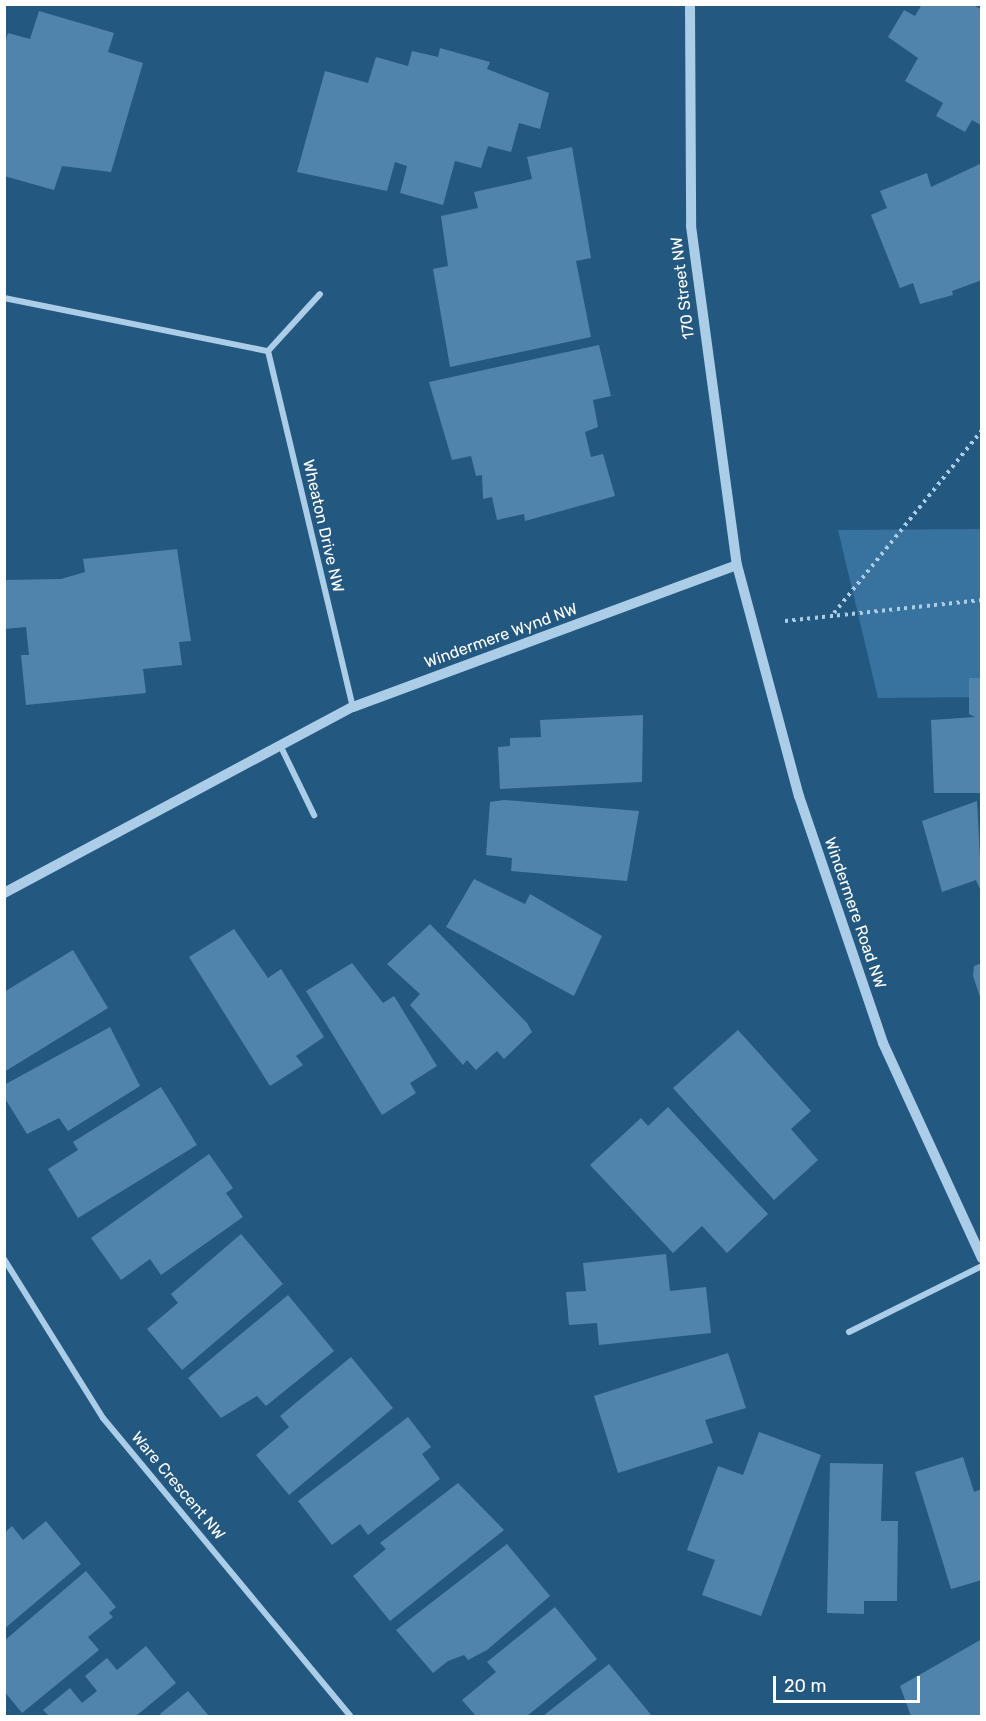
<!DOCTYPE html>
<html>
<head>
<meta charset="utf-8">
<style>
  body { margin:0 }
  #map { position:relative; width:986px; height:1721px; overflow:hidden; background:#235881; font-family:Rubik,sans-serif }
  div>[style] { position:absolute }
  .green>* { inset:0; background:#38729f }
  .building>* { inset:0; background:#5084ac }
  .path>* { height:4px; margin-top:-2px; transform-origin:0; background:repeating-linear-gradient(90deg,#abcde7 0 3px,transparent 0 7.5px) }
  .minor>* { height:6px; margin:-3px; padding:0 3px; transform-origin:3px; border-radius:3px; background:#abcde7 }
  .tertiary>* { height:10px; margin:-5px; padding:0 5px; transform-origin:5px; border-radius:5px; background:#abcde7 }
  span { translate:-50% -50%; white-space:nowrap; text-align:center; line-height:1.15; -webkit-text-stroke:4.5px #235881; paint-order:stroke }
  .street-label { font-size:16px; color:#fff }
  .frame { position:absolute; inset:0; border:6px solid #fff; pointer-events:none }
  .scale { position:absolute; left:773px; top:1676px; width:147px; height:27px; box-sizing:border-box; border:3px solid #fff; border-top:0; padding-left:8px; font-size:18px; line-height:21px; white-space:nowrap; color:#fff; -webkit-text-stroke:4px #235881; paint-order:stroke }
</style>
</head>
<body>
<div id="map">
  <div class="green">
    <i style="clip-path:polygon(981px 529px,981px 697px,878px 698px,838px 530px)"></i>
  </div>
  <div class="building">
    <i style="clip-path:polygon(922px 4px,972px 4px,982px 10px,982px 126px,972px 120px,965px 132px,936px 116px,943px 103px,905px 81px,918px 58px,888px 37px,904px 10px,915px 16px)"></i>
    <i style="clip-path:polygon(39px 11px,114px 33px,108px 52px,143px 63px,111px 172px,62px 166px,54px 190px,4px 176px,4px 46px,8px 33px,30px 39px)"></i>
    <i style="clip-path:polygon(440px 48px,490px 62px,487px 69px,549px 93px,540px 129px,519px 123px,511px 152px,488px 146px,481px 168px,455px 161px,443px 205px,400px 193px,407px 166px,395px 162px,387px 191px,297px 172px,325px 71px,368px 83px,376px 57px,408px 66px,412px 51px,438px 57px)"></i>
    <i style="clip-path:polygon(572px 147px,591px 258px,576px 261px,591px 337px,450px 367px,433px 269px,448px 266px,441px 216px,478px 208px,474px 192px,532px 179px,527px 157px)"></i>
    <i style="clip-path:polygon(982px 163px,982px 280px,952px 291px,953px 295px,920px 304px,913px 283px,900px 288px,871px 215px,887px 208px,880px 191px,927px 173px,931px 187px)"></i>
    <i style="clip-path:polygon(599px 345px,611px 396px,593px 400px,598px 427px,585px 432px,591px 457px,603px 454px,615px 496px,525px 521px,524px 514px,497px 520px,492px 497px,483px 499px,482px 475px,476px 476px,471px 456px,452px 460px,429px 382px)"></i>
    <i style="clip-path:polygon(177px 549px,191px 641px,179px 642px,182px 665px,143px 669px,146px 693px,26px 705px,21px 655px,29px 655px,26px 627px,4px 629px,4px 580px,61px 579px,85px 572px,83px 559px)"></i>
    <i style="clip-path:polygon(969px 678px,982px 678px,982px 793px,934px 793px,931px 720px,975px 717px,969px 714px)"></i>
    <i style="clip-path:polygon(643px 715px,642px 782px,500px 789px,498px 747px,510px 746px,510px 738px,541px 737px,540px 720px)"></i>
    <i style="clip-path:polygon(504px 800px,639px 811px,627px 881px,511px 871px,512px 858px,486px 855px,490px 802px)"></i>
    <i style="clip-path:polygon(977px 801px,982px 894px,976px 880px,942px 892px,922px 821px)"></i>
    <i style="clip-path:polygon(474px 879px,525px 904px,530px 894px,602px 936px,574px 996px,446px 927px)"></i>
    <i style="clip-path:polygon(430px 924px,527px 1023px,532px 1032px,504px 1059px,497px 1051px,476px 1070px,467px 1060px,463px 1065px,410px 1005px,420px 994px,387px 964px)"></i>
    <i style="clip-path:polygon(234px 929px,268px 978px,281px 969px,324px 1037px,296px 1056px,303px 1065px,270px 1086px,189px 957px)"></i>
    <i style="clip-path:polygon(73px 950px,108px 1008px,4px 1072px,4px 992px)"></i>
    <i style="clip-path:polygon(352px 963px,383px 1003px,394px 996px,437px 1066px,410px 1083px,416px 1093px,382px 1115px,306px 991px)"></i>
    <i style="clip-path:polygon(982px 963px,982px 1000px,981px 1000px,973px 976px,974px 966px)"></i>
    <i style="clip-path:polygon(110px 1027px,140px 1086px,68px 1131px,59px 1118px,27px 1134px,4px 1097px,4px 1085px)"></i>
    <i style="clip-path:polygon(738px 1030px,811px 1111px,791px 1129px,818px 1160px,774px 1200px,673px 1088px)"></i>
    <i style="clip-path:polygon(161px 1087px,197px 1145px,78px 1218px,48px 1169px,78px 1150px,73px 1142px)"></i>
    <i style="clip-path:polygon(668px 1107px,768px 1214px,727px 1253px,702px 1226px,673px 1253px,590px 1165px,641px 1118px,648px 1126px)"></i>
    <i style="clip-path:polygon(209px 1154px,233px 1188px,226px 1193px,243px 1217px,161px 1275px,150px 1259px,121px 1280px,91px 1238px)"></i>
    <i style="clip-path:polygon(241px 1234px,283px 1284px,182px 1370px,147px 1329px,178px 1303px,171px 1294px)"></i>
    <i style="clip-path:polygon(666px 1254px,670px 1291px,706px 1287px,711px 1333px,599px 1345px,597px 1323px,569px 1325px,566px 1292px,586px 1291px,583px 1263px)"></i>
    <i style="clip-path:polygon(288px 1295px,334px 1351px,266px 1406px,257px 1396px,221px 1418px,188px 1378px)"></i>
    <i style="clip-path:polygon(728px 1353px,746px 1408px,705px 1420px,713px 1443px,618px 1473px,594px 1396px)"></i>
    <i style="clip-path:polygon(351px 1357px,393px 1408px,289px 1495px,256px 1455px,289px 1427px,280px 1416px)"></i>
    <i style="clip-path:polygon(408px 1417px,431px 1447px,422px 1454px,440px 1479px,368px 1535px,360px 1524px,332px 1545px,298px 1501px)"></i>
    <i style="clip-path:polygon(759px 1432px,821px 1455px,761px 1616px,702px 1595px,715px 1560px,687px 1550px,718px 1466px,743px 1475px)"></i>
    <i style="clip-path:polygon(963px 1457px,974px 1492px,982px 1489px,982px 1580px,951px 1589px,915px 1472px)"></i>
    <i style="clip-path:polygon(830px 1463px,883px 1464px,881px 1521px,898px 1521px,897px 1601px,864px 1601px,864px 1614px,827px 1613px)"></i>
    <i style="clip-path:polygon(458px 1483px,504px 1530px,390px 1621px,353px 1576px,386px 1549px,380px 1543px)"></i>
    <i style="clip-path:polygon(46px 1521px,81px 1564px,4px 1629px,4px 1533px,12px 1526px,23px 1540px)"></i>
    <i style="clip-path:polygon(507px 1544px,550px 1596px,487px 1650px,468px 1660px,464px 1655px,448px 1661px,433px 1673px,396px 1630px)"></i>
    <i style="clip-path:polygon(86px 1571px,116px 1607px,109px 1613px,113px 1617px,88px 1637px,99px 1650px,22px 1713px,4px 1691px,4px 1641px)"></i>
    <i style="clip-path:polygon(555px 1607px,597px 1659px,527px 1716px,476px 1716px,462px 1700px,496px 1672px,487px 1662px)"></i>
    <i style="clip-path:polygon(982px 1639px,982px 1716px,911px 1716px,900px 1686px)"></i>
    <i style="clip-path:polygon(146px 1646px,176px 1683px,136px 1716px,49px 1716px,43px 1710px,70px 1688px,82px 1703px,97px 1691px,85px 1676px,107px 1658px,117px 1670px)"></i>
    <i style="clip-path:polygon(609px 1664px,652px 1716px,543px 1716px)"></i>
    <i style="clip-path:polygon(188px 1691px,209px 1716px,162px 1716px,160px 1714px)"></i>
  </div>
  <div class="path">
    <i style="left:834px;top:613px;width:235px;rotate:-51deg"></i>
    <i style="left:785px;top:621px;width:198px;rotate:-6.1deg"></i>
  </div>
  <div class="minor">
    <i style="left:4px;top:298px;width:269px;rotate:11.4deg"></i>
    <i style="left:268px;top:351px;width:366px;rotate:76.6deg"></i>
    <i style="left:268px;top:351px;width:77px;rotate:-47.6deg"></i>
    <i style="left:281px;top:747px;width:76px;rotate:64.1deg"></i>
    <i style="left:4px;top:1259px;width:187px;rotate:58.1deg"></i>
    <i style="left:103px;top:1418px;width:387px;rotate:50.3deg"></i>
    <i style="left:849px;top:1332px;width:148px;rotate:-26.4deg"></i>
  </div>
  <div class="tertiary">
    <i style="left:690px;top:4px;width:222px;rotate:89.7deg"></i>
    <i style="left:691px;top:226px;width:342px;rotate:82.3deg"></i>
    <i style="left:737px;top:565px;width:239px;rotate:75deg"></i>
    <i style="left:799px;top:796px;width:261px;rotate:71.2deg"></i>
    <i style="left:883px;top:1043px;width:237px;rotate:65.3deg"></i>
    <i style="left:4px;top:893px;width:395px;rotate:-28.1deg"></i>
    <i style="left:353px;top:707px;width:409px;rotate:-20.3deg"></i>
  </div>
  <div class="street-label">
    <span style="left:683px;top:288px;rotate:-97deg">170 Street NW</span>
    <span style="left:323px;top:526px;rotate:77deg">Wheaton Drive NW</span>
    <span style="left:501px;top:636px;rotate:-20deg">Windermere Wynd NW</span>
    <span style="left:855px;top:913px;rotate:71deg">Windermere Road NW</span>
    <span style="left:178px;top:1486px;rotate:50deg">Ware Crescent NW</span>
  </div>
  <div class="frame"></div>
  <div class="scale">20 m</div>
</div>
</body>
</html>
